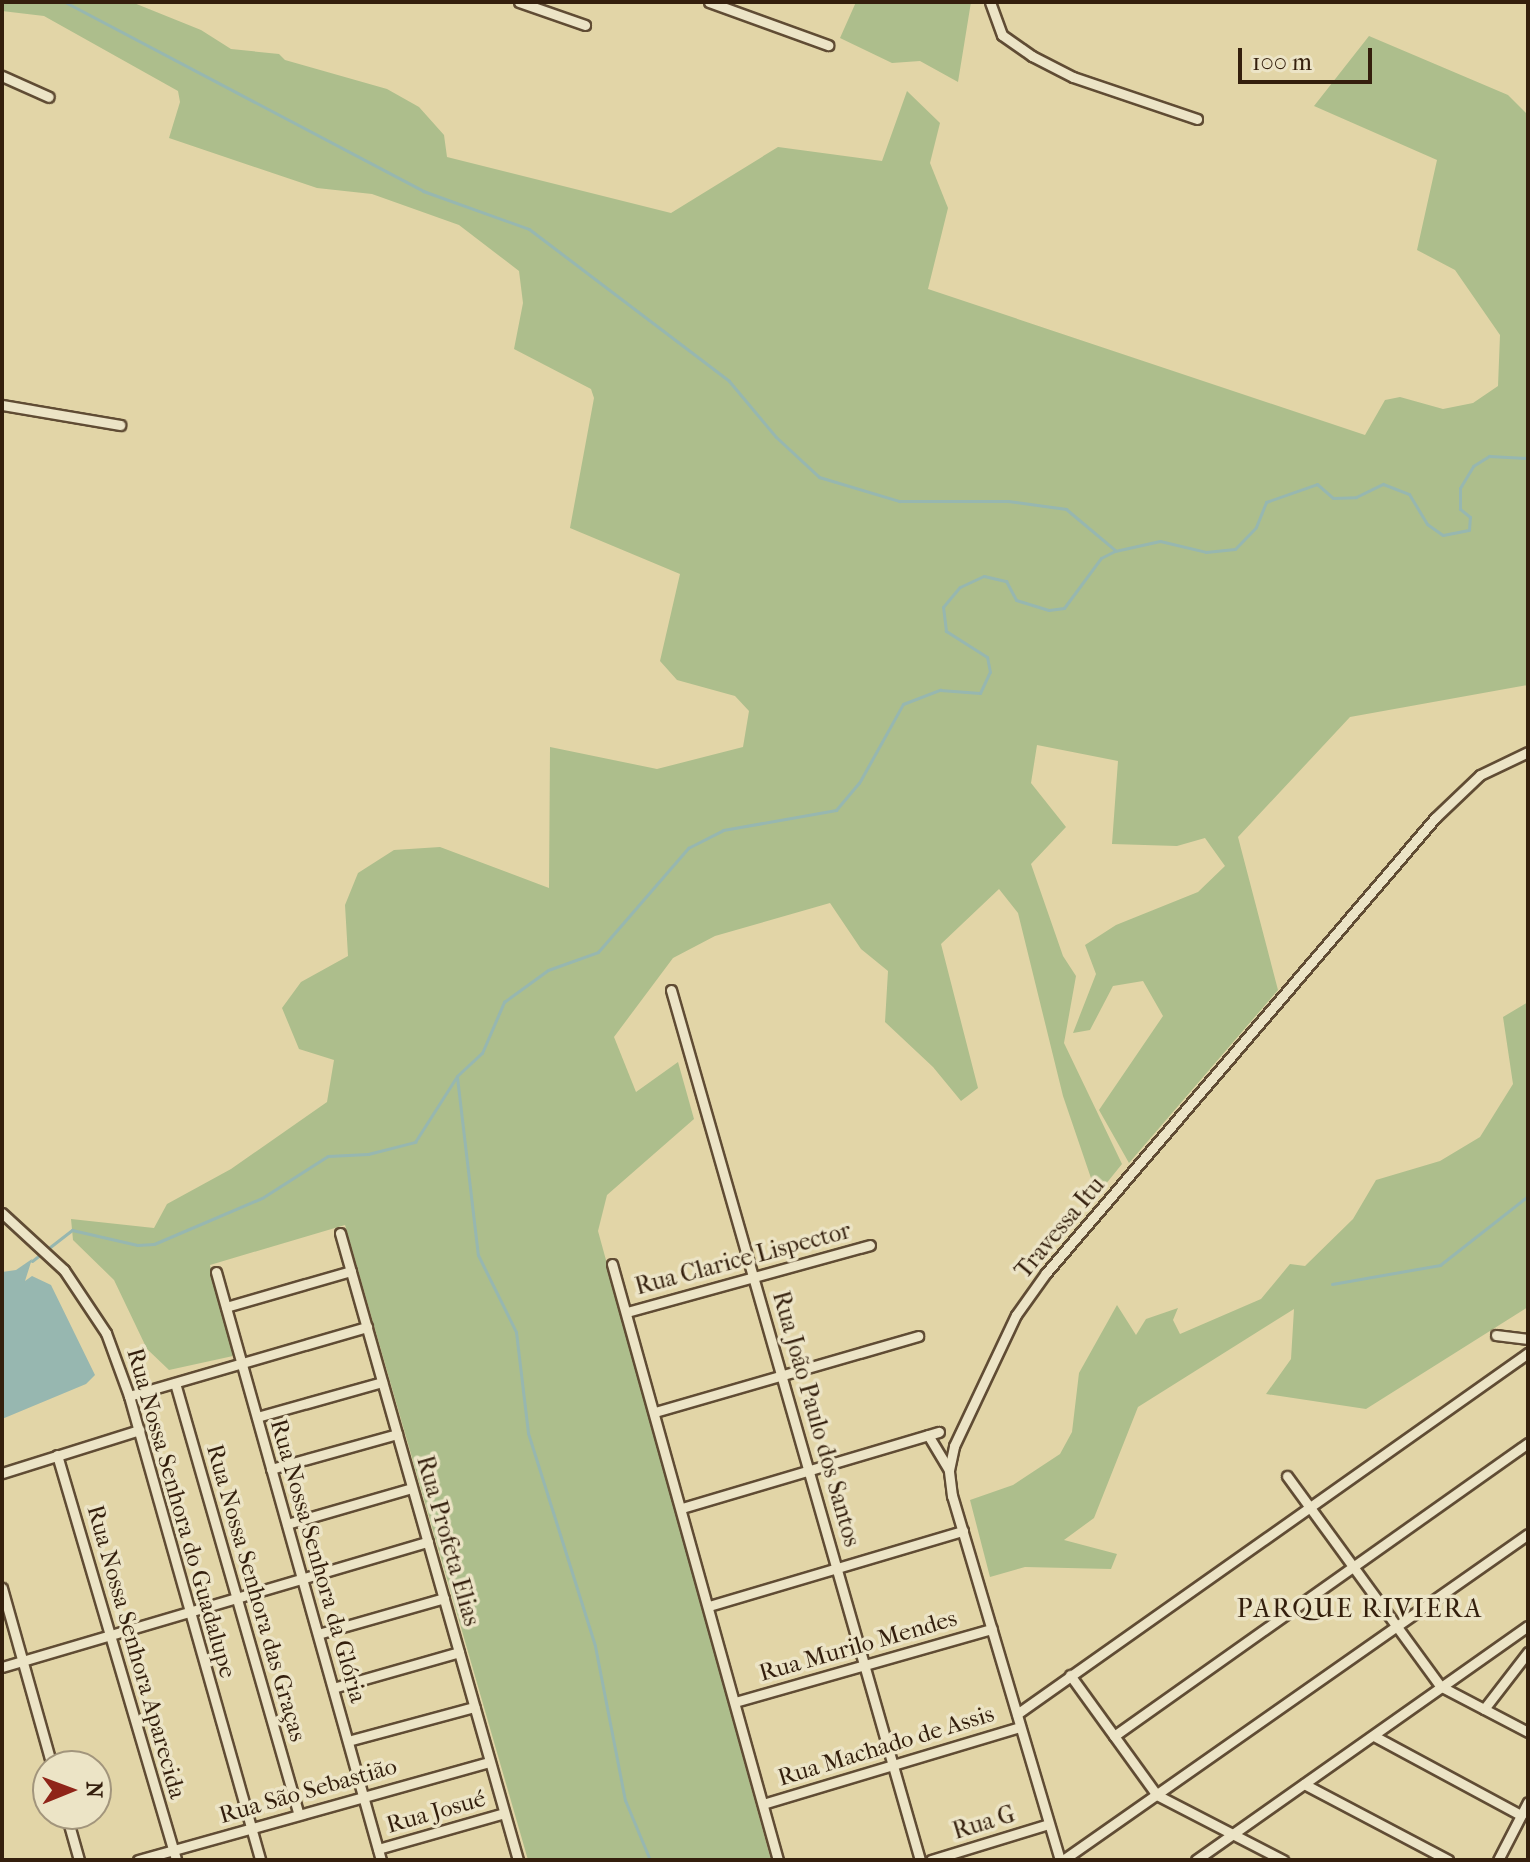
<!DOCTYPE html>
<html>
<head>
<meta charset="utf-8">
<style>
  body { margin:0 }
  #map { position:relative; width:1530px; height:1862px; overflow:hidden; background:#e2d5a7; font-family:"IM FELL French Canon",serif }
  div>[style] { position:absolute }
  .green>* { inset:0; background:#adbe8c }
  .water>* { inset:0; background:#97b7b0 }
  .stream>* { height:3px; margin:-1.5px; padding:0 1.5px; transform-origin:1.5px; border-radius:1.5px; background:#97b7b0 }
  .roads { filter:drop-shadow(2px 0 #604c34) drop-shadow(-2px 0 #604c34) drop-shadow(0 2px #604c34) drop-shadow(0 -2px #604c34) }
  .minor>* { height:9px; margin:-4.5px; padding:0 4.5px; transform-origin:4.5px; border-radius:4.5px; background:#ece4c6 }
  span { translate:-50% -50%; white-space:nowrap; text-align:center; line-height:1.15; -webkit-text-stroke:7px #ece4c6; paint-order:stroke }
  .street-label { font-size:24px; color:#341f0d }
  .neighbourhood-label { font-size:26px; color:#341f0d; letter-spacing:2px }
  .frame { position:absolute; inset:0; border:4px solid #341f0d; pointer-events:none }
  .north { position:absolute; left:32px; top:1750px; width:80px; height:80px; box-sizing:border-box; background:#ece4c6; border:2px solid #a2957c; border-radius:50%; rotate:89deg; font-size:22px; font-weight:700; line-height:32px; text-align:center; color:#341f0d }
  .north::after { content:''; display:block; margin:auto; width:28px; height:36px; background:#8f2418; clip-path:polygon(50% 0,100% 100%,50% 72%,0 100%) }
  .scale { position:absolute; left:1238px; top:48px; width:134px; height:36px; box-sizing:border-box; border:4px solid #341f0d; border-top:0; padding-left:10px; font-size:24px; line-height:28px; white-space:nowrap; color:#341f0d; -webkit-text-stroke:6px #ece4c6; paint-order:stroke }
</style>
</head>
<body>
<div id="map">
  <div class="green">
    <i style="clip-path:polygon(2px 2px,134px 3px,201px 30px,231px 49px,279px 54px,285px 60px,387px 89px,419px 107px,444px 135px,447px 157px,671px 213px,778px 147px,882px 161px,907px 91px,940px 123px,930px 163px,948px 208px,928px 289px,1365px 435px,1385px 400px,1400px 397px,1443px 409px,1473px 403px,1498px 386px,1500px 335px,1455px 270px,1417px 250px,1437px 160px,1314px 106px,1369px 36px,1508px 95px,1528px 115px,1528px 685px,1350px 717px,1238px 837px,1278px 990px,1129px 1163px,1099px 1110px,1163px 1016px,1143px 981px,1113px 986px,1090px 1030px,1073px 1033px,1096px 974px,1085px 945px,1116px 925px,1198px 892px,1225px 866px,1205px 838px,1177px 846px,1112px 844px,1118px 761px,1037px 745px,1031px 783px,1066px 827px,1031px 864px,1063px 956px,1076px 976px,1064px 1043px,1122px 1164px,1101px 1190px,1093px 1184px,1063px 1096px,1018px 913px,999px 889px,941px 944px,978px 1088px,961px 1101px,933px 1067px,885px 1022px,888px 971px,861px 949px,830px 903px,715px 936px,673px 958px,614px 1037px,636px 1092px,678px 1062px,694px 1119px,607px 1195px,598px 1231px,771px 1860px,528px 1860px,345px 1225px,210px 1265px,233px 1356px,169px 1370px,147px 1349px,114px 1280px,73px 1240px,71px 1219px,154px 1228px,167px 1204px,231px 1169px,327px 1102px,334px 1060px,299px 1049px,282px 1008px,301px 982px,348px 956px,345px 905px,358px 873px,394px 850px,440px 847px,549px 888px,550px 747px,657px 769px,743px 747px,749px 711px,735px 696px,677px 680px,660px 661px,680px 574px,570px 528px,594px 398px,591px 389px,514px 349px,523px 303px,519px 271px,459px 225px,372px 194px,317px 188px,169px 138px,180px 102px,178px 91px,44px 16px,2px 11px)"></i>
    <i style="clip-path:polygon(856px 2px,971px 2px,958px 82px,920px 61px,892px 63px,840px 38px)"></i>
    <i style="clip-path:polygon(1528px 1002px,1528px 1307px,1366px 1409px,1266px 1394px,1291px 1359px,1294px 1309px,1138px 1407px,1094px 1518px,1064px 1540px,1117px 1554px,1111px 1569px,1025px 1567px,990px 1577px,970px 1500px,1013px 1485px,1060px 1454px,1072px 1432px,1079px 1373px,1117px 1305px,1136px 1335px,1146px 1319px,1178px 1308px,1173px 1320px,1180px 1334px,1261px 1299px,1290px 1264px,1305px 1266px,1353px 1219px,1376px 1180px,1440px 1161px,1480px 1137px,1513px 1084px,1503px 1017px)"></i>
  </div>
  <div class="water">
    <i style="clip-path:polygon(32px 1259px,25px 1281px,32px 1276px,51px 1285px,95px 1375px,86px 1384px,2px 1419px,2px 1272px,16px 1270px)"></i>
  </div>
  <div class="stream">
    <i style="left:65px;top:2px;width:405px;rotate:27.8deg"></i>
    <i style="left:423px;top:191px;width:113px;rotate:19.7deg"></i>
    <i style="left:529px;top:229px;width:251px;rotate:37.2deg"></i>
    <i style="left:729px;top:381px;width:73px;rotate:50deg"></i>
    <i style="left:776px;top:437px;width:59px;rotate:42.9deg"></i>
    <i style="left:819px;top:477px;width:84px;rotate:16.7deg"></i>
    <i style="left:899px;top:501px;width:109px"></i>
    <i style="left:1008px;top:501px;width:59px;rotate:7.9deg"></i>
    <i style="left:1066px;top:509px;width:64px;rotate:39.9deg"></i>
    <i style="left:457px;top:1077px;width:179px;rotate:83.3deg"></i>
    <i style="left:478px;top:1255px;width:86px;rotate:63.7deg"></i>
    <i style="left:516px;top:1332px;width:102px;rotate:83.2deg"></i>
    <i style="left:528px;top:1433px;width:223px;rotate:72.5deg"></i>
    <i style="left:595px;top:1646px;width:157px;rotate:79deg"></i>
    <i style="left:625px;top:1800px;width:65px;rotate:67.4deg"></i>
    <i style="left:32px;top:1261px;width:51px;rotate:-37.8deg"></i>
    <i style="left:72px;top:1230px;width:67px;rotate:13deg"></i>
    <i style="left:137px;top:1245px;width:17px;rotate:-3deg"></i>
    <i style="left:154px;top:1244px;width:117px;rotate:-23.1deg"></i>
    <i style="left:262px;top:1198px;width:78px;rotate:-32.5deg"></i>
    <i style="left:328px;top:1156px;width:40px;rotate:-2.9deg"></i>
    <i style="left:368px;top:1154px;width:49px;rotate:-14.3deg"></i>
    <i style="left:415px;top:1142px;width:78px;rotate:-57.5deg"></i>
    <i style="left:457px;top:1076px;width:34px;rotate:-43deg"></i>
    <i style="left:482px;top:1053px;width:56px;rotate:-66.7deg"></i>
    <i style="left:504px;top:1002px;width:54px;rotate:-36deg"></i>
    <i style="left:548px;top:970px;width:53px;rotate:-19.8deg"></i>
    <i style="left:598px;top:952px;width:138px;rotate:-49.1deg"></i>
    <i style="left:688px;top:848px;width:39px;rotate:-27deg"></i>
    <i style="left:723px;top:830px;width:115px;rotate:-10deg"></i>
    <i style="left:836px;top:810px;width:35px;rotate:-50deg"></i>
    <i style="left:859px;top:783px;width:90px;rotate:-60.9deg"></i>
    <i style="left:903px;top:704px;width:40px;rotate:-21deg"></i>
    <i style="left:940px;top:690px;width:40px;rotate:4.3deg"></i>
    <i style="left:980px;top:693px;width:23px;rotate:-65deg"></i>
    <i style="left:990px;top:672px;width:15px;rotate:-101deg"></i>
    <i style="left:987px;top:657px;width:49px;rotate:-147.6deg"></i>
    <i style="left:946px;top:631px;width:24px;rotate:-97deg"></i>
    <i style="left:943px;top:607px;width:26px;rotate:-50deg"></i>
    <i style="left:960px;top:587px;width:26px;rotate:-25deg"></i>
    <i style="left:984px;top:576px;width:23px;rotate:13deg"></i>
    <i style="left:1006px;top:581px;width:21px;rotate:62deg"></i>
    <i style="left:1016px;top:600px;width:34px;rotate:17deg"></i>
    <i style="left:1049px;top:610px;width:15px;rotate:-8deg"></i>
    <i style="left:1064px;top:608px;width:62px;rotate:-53.5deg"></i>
    <i style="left:1101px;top:558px;width:16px;rotate:-27deg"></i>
    <i style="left:1115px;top:551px;width:46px;rotate:-12.5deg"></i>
    <i style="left:1160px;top:541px;width:47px;rotate:13.4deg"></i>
    <i style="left:1206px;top:552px;width:29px;rotate:-6deg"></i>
    <i style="left:1235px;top:549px;width:30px;rotate:-46deg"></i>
    <i style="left:1256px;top:527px;width:27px;rotate:-68deg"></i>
    <i style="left:1266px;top:502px;width:54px;rotate:-19.4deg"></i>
    <i style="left:1317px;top:484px;width:21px;rotate:41deg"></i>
    <i style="left:1333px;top:498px;width:23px;rotate:-2deg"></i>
    <i style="left:1356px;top:497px;width:30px;rotate:-26deg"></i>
    <i style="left:1383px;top:484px;width:28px;rotate:21deg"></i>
    <i style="left:1409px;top:494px;width:35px;rotate:59deg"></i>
    <i style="left:1427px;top:524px;width:19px;rotate:35deg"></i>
    <i style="left:1443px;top:535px;width:26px;rotate:-11deg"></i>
    <i style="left:1469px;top:530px;width:13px;rotate:-86deg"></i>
    <i style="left:1470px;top:517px;width:13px;rotate:-141deg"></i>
    <i style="left:1460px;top:509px;width:21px;rotate:-90deg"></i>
    <i style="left:1460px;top:488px;width:26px;rotate:-59deg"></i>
    <i style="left:1473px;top:466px;width:19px;rotate:-32deg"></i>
    <i style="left:1489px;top:456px;width:39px;rotate:3deg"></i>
    <i style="left:1332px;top:1284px;width:110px;rotate:-10deg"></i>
    <i style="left:1440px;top:1265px;width:112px;rotate:-38.1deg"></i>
  </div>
  <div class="roads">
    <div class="minor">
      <i style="left:519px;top:2px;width:70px;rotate:19.2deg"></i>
      <i style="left:709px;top:2px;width:127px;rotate:19.9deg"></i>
      <i style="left:990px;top:2px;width:35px;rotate:70deg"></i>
      <i style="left:1002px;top:35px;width:37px;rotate:35deg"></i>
      <i style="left:1032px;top:56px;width:46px;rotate:27.1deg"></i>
      <i style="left:1073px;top:77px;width:131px;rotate:18.7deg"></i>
      <i style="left:2px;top:76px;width:51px;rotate:24.1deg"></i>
      <i style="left:2px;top:405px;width:120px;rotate:9.6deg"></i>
      <i style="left:671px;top:990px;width:905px;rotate:74.03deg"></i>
      <i style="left:2px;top:1213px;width:84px;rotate:42.6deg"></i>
      <i style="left:64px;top:1270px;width:76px;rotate:56.3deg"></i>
      <i style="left:106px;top:1333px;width:67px;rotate:69.9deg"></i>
      <i style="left:129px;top:1396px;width:482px;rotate:74.2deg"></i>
      <i style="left:340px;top:1233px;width:652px;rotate:74.15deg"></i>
      <i style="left:612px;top:1264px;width:619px;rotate:74.44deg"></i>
      <i style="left:216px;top:1272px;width:611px;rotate:74.33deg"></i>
      <i style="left:226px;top:1307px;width:130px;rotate:-16.1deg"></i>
      <i style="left:627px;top:1312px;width:252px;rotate:-15.4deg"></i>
      <i style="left:1496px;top:1335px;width:32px;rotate:7deg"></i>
      <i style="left:175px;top:1383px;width:447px;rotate:74deg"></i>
      <i style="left:129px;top:1396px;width:248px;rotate:-16.2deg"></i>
      <i style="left:655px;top:1412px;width:274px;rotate:-16.1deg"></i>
      <i style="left:257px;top:1417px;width:130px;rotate:-15.6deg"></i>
      <i style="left:928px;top:1435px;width:41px;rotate:59deg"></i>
      <i style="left:57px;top:1455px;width:422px;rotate:73.6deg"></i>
      <i style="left:271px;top:1469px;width:131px;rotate:-15.5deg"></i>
      <i style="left:2px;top:1473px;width:144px;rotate:-17.4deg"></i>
      <i style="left:1287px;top:1476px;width:260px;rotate:53.9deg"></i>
      <i style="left:1440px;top:1686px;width:99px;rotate:27.6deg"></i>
      <i style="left:682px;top:1508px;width:268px;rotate:-16.5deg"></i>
      <i style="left:287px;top:1524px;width:130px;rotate:-16.1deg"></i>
      <i style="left:2px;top:1588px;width:185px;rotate:74.3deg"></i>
      <i style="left:709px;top:1606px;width:265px;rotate:-16.5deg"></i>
      <i style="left:318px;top:1634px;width:131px;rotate:-15.9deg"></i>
      <i style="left:2px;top:1667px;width:444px;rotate:-16.4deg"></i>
      <i style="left:1070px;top:1675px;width:148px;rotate:54.1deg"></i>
      <i style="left:1157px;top:1795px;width:142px;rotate:27.3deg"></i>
      <i style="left:333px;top:1688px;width:131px;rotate:-15.9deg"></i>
      <i style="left:735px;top:1702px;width:267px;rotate:-15.9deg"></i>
      <i style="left:1484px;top:1709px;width:72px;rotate:-52.3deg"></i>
      <i style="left:1017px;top:1714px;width:626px;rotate:-35.24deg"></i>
      <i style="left:1114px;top:1736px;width:507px;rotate:-35.29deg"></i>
      <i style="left:1374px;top:1736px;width:167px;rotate:28.3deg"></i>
      <i style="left:348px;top:1741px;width:131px;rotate:-15.1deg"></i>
      <i style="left:1304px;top:1784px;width:163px;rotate:27.8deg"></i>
      <i style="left:763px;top:1804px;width:268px;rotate:-16.7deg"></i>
      <i style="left:66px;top:1814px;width:48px;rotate:74.2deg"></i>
      <i style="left:378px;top:1849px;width:131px;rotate:-15.9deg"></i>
      <i style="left:138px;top:1860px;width:365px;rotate:-15.6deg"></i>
      <i style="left:931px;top:1860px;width:123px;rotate:-17deg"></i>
      <i style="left:1060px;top:1860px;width:380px;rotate:-106.5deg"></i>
      <i style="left:952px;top:1496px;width:26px;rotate:-97deg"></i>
      <i style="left:949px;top:1470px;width:25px;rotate:-78deg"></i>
      <i style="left:954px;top:1446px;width:145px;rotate:-64.7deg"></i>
      <i style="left:1016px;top:1315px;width:52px;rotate:-54.5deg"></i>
      <i style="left:1046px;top:1273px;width:599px;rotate:-49.47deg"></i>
      <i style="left:1435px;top:818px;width:62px;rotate:-43.7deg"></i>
      <i style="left:1480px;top:775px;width:53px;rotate:-25.6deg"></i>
      <i style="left:1063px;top:1860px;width:568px;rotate:-35.03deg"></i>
      <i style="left:1196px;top:1860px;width:406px;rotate:-35.2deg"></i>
      <i style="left:1498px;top:1860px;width:65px;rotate:-62.7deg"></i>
    </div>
  </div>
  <div class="street-label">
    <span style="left:1060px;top:1228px;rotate:-50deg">Travessa Itu</span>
    <span style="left:743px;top:1259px;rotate:-15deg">Rua Clarice Lispector</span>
    <span style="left:816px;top:1419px;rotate:74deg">Rua João Paulo dos Santos</span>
    <span style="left:181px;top:1513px;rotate:74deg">Rua Nossa Senhora do Guadalupe</span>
    <span style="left:448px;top:1541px;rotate:74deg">Rua Profeta Elias</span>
    <span style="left:318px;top:1561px;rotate:74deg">Rua Nossa Senhora da Glória</span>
    <span style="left:256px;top:1593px;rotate:74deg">Rua Nossa Senhora das Graças</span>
    <span style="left:858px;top:1646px;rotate:-16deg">Rua Murilo Mendes</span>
    <span style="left:136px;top:1652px;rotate:74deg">Rua Nossa Senhora Aparecida</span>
    <span style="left:886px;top:1746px;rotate:-17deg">Rua Machado de Assis</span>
    <span style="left:308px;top:1791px;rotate:-16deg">Rua São Sebastião</span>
    <span style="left:436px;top:1812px;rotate:-16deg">Rua Josué</span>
    <span style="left:984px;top:1823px;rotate:-17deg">Rua G</span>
  </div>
  <div class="neighbourhood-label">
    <span style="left:1360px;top:1609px">PARQUE RIVIERA</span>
  </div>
  <div class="frame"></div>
  <div class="north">N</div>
  <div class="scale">100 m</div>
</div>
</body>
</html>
